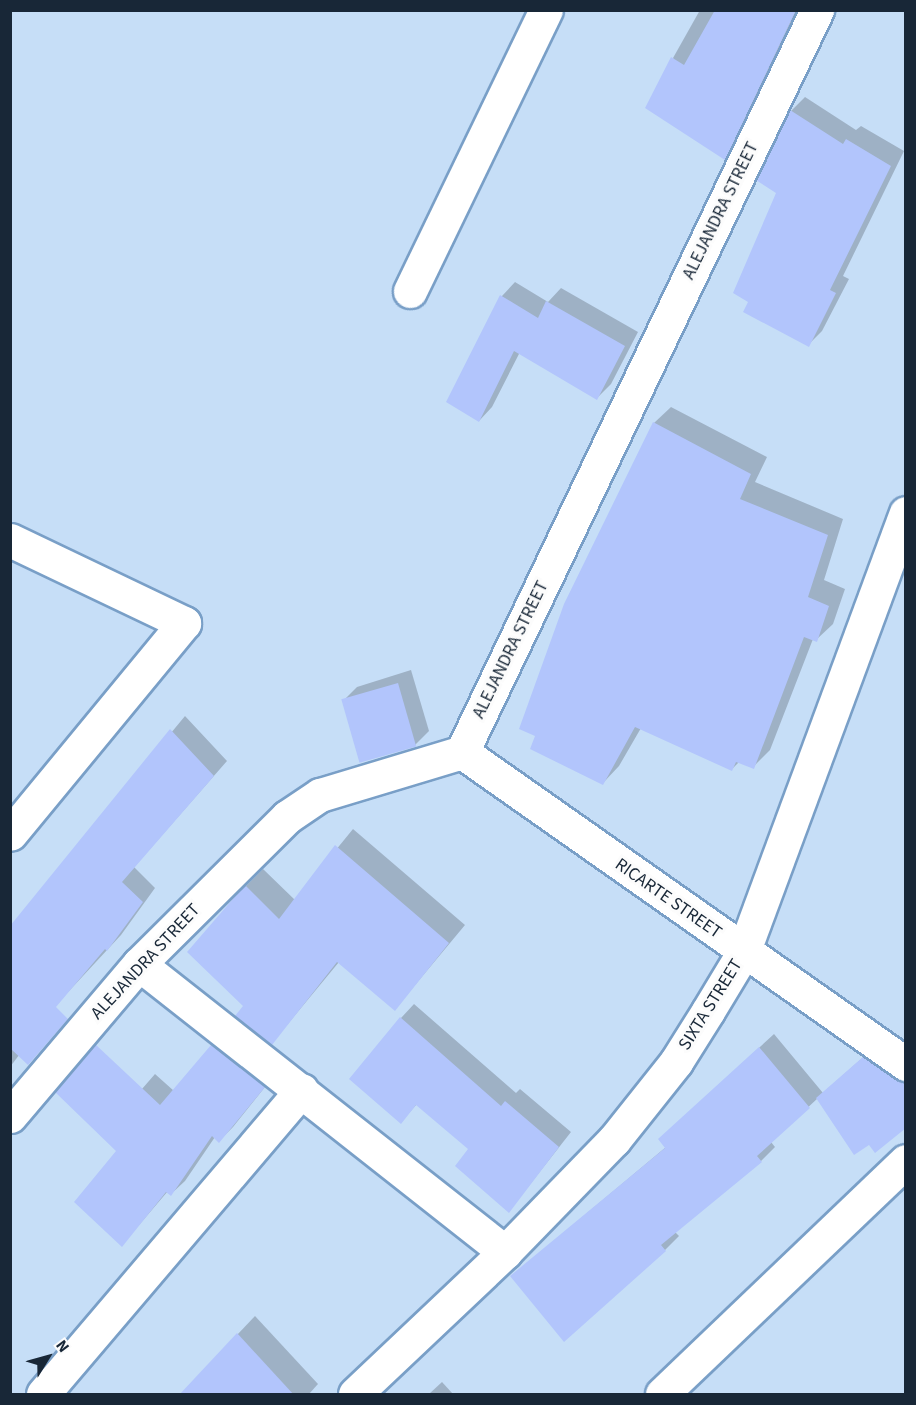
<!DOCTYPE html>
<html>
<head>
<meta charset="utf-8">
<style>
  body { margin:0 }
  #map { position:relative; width:916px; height:1405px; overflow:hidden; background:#c6def7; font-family:"Source Sans 3",sans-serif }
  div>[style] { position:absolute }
  .shadow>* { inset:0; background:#0003 }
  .building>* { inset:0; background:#b2c5fc; transform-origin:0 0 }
  .roads { filter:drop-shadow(2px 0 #799fc7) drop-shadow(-2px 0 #799fc7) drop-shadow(0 2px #799fc7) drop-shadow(0 -2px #799fc7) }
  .minor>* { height:33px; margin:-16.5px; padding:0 16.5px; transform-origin:16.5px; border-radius:16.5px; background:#fff }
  span { translate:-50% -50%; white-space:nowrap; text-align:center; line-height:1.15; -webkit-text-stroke:6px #fcfcfc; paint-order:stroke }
  .street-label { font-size:18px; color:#182737 }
  .frame { position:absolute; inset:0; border:12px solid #182737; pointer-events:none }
  .north { position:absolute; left:18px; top:1327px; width:60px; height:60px; -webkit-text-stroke:4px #fcfcfc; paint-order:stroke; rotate:53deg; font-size:16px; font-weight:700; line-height:24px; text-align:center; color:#182737 }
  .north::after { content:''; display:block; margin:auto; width:21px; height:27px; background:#182737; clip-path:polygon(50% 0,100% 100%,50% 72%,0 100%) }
</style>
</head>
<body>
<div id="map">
  <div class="shadow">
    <i style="clip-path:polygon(700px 10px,804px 10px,742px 140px,724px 158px,673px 58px)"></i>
    <i style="clip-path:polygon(805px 97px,856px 130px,861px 126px,904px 151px,843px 276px,849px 279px,822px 331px,808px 345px,750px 302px,778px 192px,791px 111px)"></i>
    <i style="clip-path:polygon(515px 282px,548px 302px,561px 288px,638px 332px,611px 384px,597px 398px,520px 352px,492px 407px,479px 421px,502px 296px)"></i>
    <i style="clip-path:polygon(671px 407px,767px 457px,755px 482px,843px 519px,824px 580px,845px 589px,833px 624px,816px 640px,813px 639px,770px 750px,753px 767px,740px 761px,732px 769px,641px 728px,619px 766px,603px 783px,654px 423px)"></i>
    <i style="clip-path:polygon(411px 670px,429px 731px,415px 745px,343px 701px,357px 687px)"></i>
    <i style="clip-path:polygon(185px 716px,227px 761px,134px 867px,155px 888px,121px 935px,56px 1005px,10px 928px)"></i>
    <i style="clip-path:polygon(353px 829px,465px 925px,395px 1009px,339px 962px,272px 1043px,245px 1006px,246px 886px,263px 869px,295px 900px)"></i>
    <i style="clip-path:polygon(414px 1004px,516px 1093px,520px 1089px,571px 1132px,509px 1211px,470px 1149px,417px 1104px,401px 1122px,401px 1018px)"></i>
    <i style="clip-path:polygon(10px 1022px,32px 1038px,10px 1067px)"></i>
    <i style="clip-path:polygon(226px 1032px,277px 1072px,233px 1127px,219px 1141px,215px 1137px,185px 1181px,171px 1194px,168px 1191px,122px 1245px,118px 1151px,102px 1135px,155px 1074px,174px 1091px)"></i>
    <i style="clip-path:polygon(774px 1034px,823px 1093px,878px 1044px,906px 1060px,906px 1126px,818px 1098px,771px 1142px,775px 1147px,761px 1161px,675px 1232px,679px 1236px,665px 1250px,565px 1340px,512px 1276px,666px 1147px,674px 1126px)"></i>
    <i style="clip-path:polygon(255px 1316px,318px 1384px,309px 1394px,181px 1394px)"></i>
    <i style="clip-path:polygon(442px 1382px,453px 1394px,429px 1394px)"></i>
  </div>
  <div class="building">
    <i style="clip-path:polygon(715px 10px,796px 10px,725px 160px,645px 108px,671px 57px,684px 65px)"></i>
    <i style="clip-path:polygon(790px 110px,843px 144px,846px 139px,891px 166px,830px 290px,836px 293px,809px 347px,743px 312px,748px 302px,733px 293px,776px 193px,756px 180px)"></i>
    <i style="clip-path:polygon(500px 295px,538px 318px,546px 301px,625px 346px,597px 400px,514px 351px,479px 422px,446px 402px)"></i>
    <i style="clip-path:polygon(653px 422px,751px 474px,740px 499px,828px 535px,808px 597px,829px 606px,817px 642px,804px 637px,754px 769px,736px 762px,732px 771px,635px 727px,603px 785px,530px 749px,535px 736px,519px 729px,564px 604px)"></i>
    <i style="left:398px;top:683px;width:66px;height:59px;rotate:74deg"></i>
    <i style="clip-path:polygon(170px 729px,214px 776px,122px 882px,143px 902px,107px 951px,105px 949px,56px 1007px,68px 1019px,28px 1065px,10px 1048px,10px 926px)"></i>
    <i style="clip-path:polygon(335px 845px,449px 943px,395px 1011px,337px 962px,272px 1045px,235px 1016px,243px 1006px,187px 952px,245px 885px,279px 919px)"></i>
    <i style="clip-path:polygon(400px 1017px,501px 1106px,505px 1101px,559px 1147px,509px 1213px,455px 1166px,468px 1149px,416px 1105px,401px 1124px,349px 1079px)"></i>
    <i style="clip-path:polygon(95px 1044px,160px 1105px,211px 1045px,265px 1087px,219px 1143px,212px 1136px,171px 1196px,166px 1192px,122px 1247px,74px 1202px,116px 1151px,55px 1092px)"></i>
    <i style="clip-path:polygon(759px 1047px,810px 1108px,757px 1156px,762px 1162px,661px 1245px,666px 1251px,564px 1342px,510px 1276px,665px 1148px,658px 1139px)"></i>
    <i style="clip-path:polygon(863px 1057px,906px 1083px,906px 1128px,875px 1153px,869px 1145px,854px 1155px,816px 1098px)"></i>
    <i style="clip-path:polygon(237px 1333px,294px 1395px,179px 1395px)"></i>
  </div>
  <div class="roads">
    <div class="minor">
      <i style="left:410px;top:291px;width:312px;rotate:-64.2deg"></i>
      <i style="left:10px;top:540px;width:193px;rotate:25.5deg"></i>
      <i style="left:184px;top:623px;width:273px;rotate:129.5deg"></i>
      <i style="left:462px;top:752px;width:543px;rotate:35.1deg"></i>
      <i style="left:139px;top:964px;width:466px;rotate:38.2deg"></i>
      <i style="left:10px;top:1116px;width:199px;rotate:-49.7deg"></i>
      <i style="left:139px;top:964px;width:209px;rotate:-44.8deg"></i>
      <i style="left:287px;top:817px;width:40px;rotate:-34deg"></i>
      <i style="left:320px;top:795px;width:148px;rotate:-16.8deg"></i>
      <i style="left:462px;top:752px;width:823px;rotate:-64.43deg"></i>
      <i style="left:43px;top:1394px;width:399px;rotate:-49.6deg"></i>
      <i style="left:355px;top:1394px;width:207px;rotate:-43.4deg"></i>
      <i style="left:505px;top:1252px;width:156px;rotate:-45.8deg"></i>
      <i style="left:614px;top:1140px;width:100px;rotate:-51.5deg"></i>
      <i style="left:676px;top:1062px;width:60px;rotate:-57.9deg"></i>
      <i style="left:708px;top:1011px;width:68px;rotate:-58.9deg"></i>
      <i style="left:743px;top:953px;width:469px;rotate:-69.7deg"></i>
      <i style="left:662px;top:1394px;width:337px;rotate:-43.7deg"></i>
    </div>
  </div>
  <div class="street-label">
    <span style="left:721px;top:211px;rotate:-64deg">ALEJANDRA STREET</span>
    <span style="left:511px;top:650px;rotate:-64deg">ALEJANDRA STREET</span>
    <span style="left:668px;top:899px;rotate:35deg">RICARTE STREET</span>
    <span style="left:146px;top:962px;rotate:-47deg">ALEJANDRA STREET</span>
    <span style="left:711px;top:1005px;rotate:-58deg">SIXTA STREET</span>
  </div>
  <div class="frame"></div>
  <div class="north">N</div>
</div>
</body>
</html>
